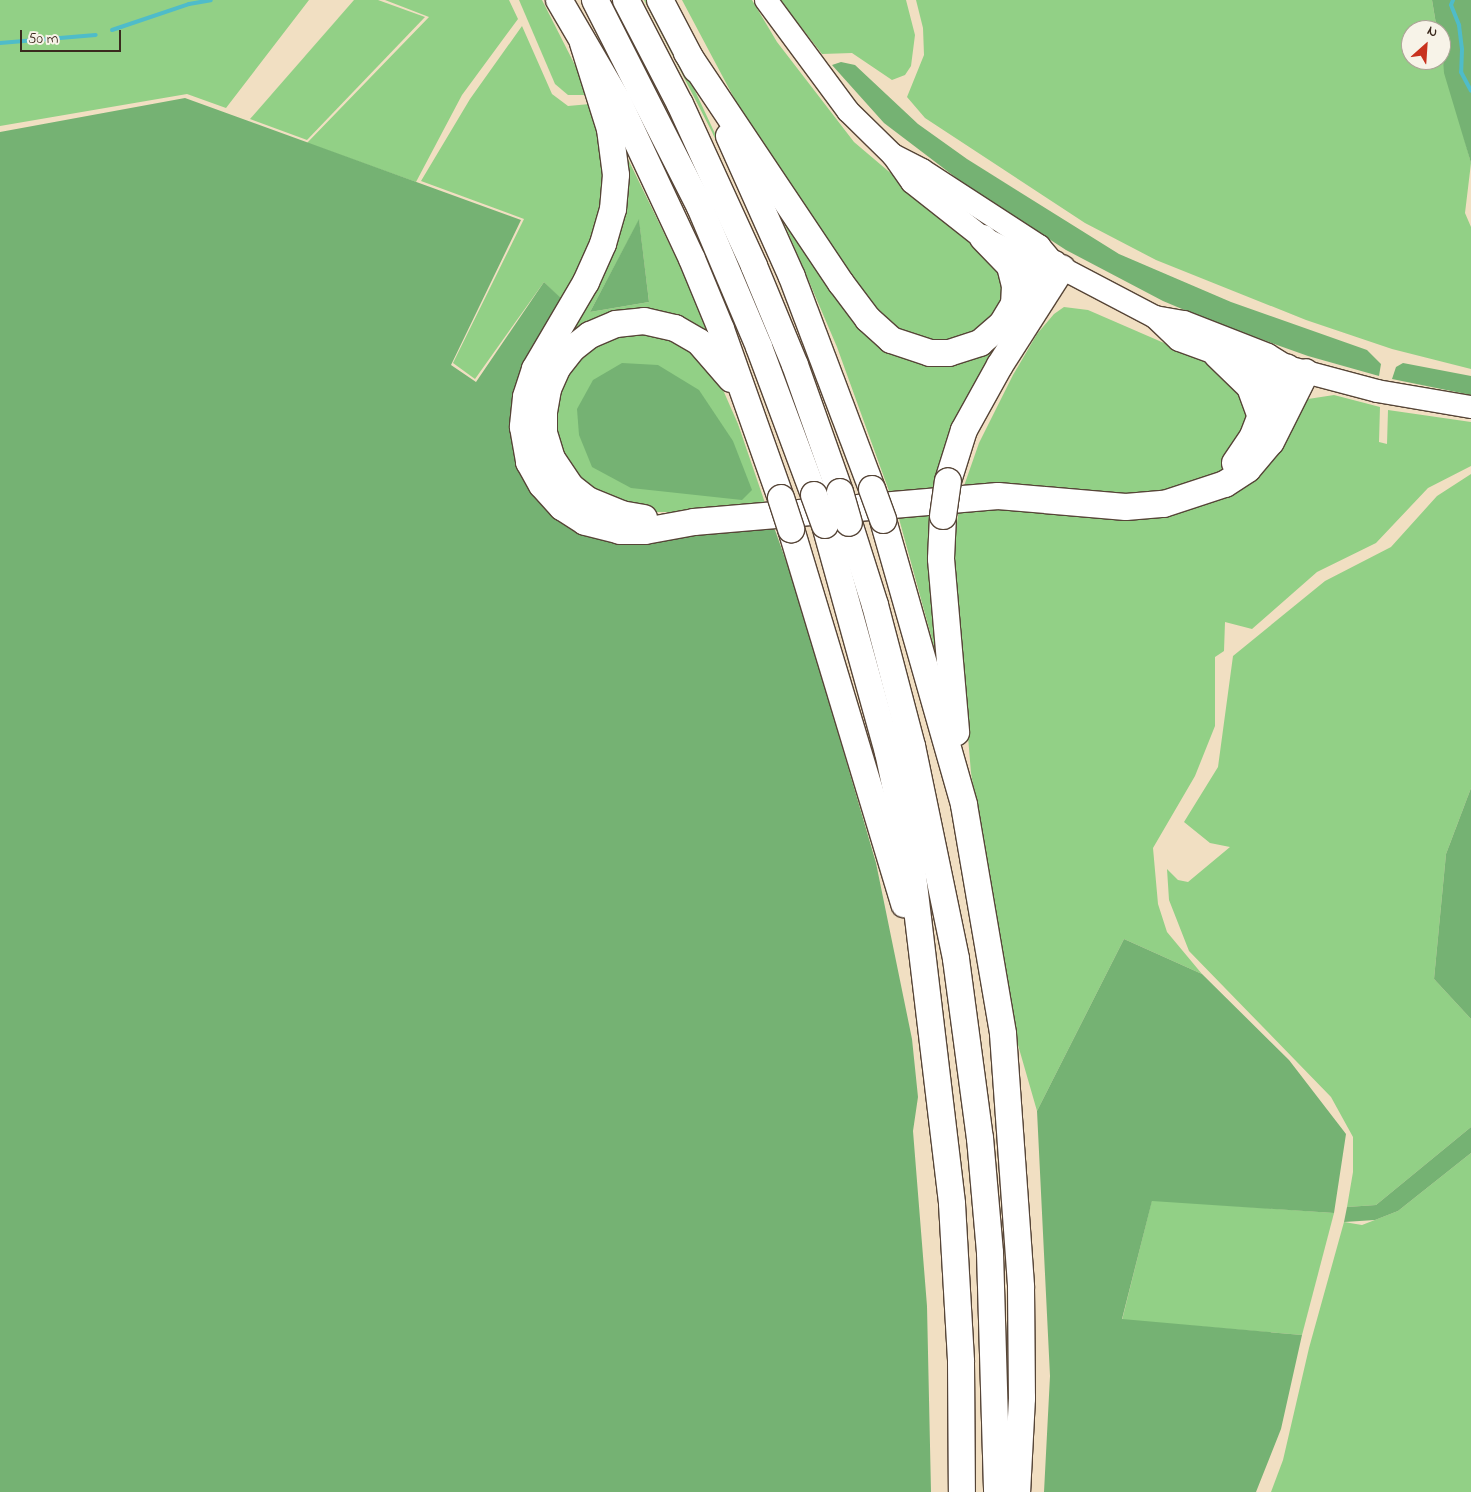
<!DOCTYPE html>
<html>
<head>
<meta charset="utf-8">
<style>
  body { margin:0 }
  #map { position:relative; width:1471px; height:1492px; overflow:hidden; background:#f1dfc2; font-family:"Indie Flower",sans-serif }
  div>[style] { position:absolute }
  .green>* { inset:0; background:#92d086 }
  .forest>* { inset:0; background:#75b273 }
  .stream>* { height:4px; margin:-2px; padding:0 2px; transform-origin:2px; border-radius:2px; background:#4fbcc9 }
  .roads { filter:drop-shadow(1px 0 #564537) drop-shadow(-1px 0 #564537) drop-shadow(0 1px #564537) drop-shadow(0 -1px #564537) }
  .major>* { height:22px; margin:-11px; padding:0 11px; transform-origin:11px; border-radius:11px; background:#fff }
  .highway>* { height:26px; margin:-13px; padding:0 13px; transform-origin:13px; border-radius:13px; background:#fff }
  .bridges { filter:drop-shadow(1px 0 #564537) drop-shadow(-1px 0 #564537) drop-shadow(0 1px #564537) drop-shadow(0 -1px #564537) }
  .highway-bridge>* { height:26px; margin:-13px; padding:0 13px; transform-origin:13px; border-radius:13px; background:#fff }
  span { translate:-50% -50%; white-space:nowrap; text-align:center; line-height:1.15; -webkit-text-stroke:5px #f7f3e8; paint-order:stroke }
  .north { position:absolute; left:1401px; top:20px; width:50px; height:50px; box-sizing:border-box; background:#f7f3e8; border:1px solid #aca397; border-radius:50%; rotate:26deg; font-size:14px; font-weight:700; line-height:20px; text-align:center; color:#3b2a1e }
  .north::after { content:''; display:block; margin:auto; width:18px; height:22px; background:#c8321e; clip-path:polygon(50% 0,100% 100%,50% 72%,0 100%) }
  .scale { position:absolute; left:20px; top:30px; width:101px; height:22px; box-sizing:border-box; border:2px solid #3b2a1e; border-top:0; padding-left:6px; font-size:15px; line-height:18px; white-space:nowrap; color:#3b2a1e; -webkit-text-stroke:4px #f7f3e8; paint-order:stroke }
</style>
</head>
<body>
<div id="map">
  <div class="green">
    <i style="clip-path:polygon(0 0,309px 0,226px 108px,187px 94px,0 126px)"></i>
    <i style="clip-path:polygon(354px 0,378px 0,425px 17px,307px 140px,250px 119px)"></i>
    <i style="clip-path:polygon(385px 0,509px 0,518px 19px,462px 95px,416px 182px,307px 143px,429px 17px)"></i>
    <i style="clip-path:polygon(519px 0,542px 0,580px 75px,587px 95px,568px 95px,555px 84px)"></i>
    <i style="clip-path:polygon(644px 0,647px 0,689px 78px,740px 187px,819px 371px,853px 477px,789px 302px,712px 132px)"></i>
    <i style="clip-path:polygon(682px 0,752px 0,777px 42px,854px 142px,1006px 271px,998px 320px,947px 346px,882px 324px,742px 113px)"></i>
    <i style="clip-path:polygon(780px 0,906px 0,915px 35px,911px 66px,905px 75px,892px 80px,852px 53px,822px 54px)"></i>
    <i style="clip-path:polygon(916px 0,1432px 0,1437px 30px,1411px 30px,1411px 60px,1441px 60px,1441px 54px,1471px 163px,1465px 213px,1471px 227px,1471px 369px,1392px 349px,1306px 320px,1156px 260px,1085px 223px,925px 118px,907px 97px,924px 55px,923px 28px)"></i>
    <i style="clip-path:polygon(522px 26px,552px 94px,568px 106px,590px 104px,603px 133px,605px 209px,565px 303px,544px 282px,475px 379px,453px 363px,524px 219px,421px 181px,470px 99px)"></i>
    <i style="clip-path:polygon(evenodd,626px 155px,682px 270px,711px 342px,688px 327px,658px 315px,629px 315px,601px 321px,582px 331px,553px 361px,537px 402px,539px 445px,557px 483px,582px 505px,597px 514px,595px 516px,567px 501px,545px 475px,532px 439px,531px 414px,547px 364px,593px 284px,612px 242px,620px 212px,626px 155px,639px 220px,649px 302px,590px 312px,639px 220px)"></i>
    <i style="clip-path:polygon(775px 202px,864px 326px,976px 350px,1005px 344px,936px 489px,889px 491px,837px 347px)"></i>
    <i style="clip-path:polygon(1064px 307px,1088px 310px,1224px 369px,1252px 409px,1226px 466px,1217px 474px,1156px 497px,964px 486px,979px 443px,1013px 375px,1037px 334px,1054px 314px)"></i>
    <i style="clip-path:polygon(618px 332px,671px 335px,716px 374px,738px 424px,765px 503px,690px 512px,640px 512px,615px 507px,559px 461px,552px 398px,588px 346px)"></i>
    <i style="clip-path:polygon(1334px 395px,1380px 407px,1379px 442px,1387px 444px,1388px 410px,1471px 422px,1471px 466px,1428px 488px,1376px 543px,1317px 572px,1252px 629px,1225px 622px,1224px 651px,1215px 657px,1215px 726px,1195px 776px,1153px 848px,1158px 904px,1167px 932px,1202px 974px,1124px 939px,1037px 1111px,1018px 1045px,971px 773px,953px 554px,959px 508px,1184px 509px,1308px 399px)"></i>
    <i style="clip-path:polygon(1471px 474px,1471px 788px,1446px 854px,1434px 979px,1471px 1019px,1471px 1127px,1376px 1205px,1347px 1207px,1353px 1172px,1353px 1137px,1331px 1097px,1189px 951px,1169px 900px,1167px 869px,1178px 880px,1188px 882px,1230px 847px,1210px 843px,1184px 822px,1218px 767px,1233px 656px,1325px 581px,1391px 547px,1437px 496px)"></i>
    <i style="clip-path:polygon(933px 511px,936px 654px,898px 515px)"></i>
    <i style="clip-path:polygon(1471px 1153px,1471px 1492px,1271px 1492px,1283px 1460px,1309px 1348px,1344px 1222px,1362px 1225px,1398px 1211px)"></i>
    <i style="clip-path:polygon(1152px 1200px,1334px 1213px,1302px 1335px,1122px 1320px)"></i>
  </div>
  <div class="forest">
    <i style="clip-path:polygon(1432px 0,1471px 0,1471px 163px,1444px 73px,1441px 30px,1437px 30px)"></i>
    <i style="clip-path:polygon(841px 62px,855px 65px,918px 124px,967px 159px,1119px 254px,1231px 302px,1367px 350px,1381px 364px,1379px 376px,1308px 356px,1213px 322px,1163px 301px,1066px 250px,963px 183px,884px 123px,832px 65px)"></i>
    <i style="clip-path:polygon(185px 98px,521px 220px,451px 365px,476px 382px,544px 282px,566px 303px,517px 412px,629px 542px,636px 544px,663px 537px,772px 527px,775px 530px,797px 592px,876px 863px,912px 1039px,918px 1097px,913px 1131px,927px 1306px,931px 1492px,0 1492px,0 132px)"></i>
    <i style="clip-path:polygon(639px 219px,649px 302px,590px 312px)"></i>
    <i style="clip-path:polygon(622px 363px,658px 365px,699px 390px,733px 441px,752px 490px,742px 500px,631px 488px,592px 467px,579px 435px,577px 409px,593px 380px)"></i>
    <i style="clip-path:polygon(1403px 363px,1471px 376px,1471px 395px,1392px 379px,1396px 367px)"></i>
    <i style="clip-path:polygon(1471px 788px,1471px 1019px,1434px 979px,1446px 854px)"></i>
    <i style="clip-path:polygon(1124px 939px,1202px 974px,1289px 1060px,1346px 1134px,1334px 1213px,1152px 1201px,1122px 1319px,1302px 1335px,1281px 1429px,1256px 1492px,1044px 1492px,1050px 1376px,1037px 1111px)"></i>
    <i style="clip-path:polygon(1471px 1127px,1471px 1153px,1398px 1211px,1375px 1220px,1344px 1222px,1347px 1207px,1376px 1205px)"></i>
  </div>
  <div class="stream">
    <i style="left:1453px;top:0;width:5px;rotate:112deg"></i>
    <i style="left:1451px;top:5px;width:22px;rotate:68deg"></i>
    <i style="left:1459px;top:25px;width:24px;rotate:83deg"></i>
    <i style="left:1462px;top:49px;width:23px;rotate:92deg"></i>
    <i style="left:1461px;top:72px;width:21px;rotate:62deg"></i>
    <i style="left:112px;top:30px;width:81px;rotate:-18.7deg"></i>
    <i style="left:189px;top:4px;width:22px;rotate:-10deg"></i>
    <i style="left:0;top:43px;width:96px;rotate:-4.8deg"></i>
  </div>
  <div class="roads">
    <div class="major">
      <i style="left:766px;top:0;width:138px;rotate:53.5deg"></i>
      <i style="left:848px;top:111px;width:63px;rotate:44.4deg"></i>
      <i style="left:893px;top:155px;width:33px;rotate:55deg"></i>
      <i style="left:912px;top:182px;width:90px;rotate:38.3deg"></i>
      <i style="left:983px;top:238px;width:60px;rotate:25.7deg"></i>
      <i style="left:1037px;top:264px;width:17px"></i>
      <i style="left:893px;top:155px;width:33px;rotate:27deg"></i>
      <i style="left:922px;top:170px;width:140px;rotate:33deg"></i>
      <i style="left:1039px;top:246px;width:23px;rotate:50deg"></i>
      <i style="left:1054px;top:264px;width:114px;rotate:27.7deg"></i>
      <i style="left:1155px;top:317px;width:33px;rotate:44deg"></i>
      <i style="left:1179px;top:340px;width:94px;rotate:20deg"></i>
      <i style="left:1267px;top:372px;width:21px;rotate:-14deg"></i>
      <i style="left:1155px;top:317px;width:29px;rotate:10deg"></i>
      <i style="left:1184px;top:322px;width:90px;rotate:21.4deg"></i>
      <i style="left:1268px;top:355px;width:22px;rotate:32deg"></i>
      <i style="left:1287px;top:367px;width:93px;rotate:14.9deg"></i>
      <i style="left:1377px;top:391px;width:95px;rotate:9.7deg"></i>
    </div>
    <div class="highway">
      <i style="left:559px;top:0;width:117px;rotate:59.7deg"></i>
      <i style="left:618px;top:101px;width:174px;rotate:64.9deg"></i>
      <i style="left:692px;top:259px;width:76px;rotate:67.5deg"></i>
      <i style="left:721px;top:329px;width:179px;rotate:70.5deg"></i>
      <i style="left:595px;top:0;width:232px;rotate:63.1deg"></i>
      <i style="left:700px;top:207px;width:152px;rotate:67.1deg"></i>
      <i style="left:759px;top:347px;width:158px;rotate:69.6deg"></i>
      <i style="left:626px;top:0;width:117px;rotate:62.6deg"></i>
      <i style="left:680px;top:104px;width:178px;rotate:65.4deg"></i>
      <i style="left:754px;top:266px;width:107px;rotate:67.5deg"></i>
      <i style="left:795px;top:365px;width:135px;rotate:70.5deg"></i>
      <i style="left:660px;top:0;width:78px;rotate:62.4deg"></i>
      <i style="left:583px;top:43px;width:90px;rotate:72.6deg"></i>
      <i style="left:610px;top:129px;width:46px;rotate:82.6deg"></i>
      <i style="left:616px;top:175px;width:34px;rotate:95deg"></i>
      <i style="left:613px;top:209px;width:36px;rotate:106deg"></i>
      <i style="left:603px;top:244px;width:42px;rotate:114.1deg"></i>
      <i style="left:586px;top:282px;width:101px;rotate:120.4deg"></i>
      <i style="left:535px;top:369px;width:29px;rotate:108deg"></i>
      <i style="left:526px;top:397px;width:30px;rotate:96deg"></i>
      <i style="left:523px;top:427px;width:36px;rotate:80deg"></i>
      <i style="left:529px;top:462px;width:26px;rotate:61deg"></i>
      <i style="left:542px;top:485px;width:30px;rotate:48deg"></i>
      <i style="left:562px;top:507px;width:27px;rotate:33deg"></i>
      <i style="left:585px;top:522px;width:36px;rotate:14deg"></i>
      <i style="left:620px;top:531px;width:25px"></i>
      <i style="left:645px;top:531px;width:50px;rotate:-10.4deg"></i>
      <i style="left:694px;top:522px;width:305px;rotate:-4.9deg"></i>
      <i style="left:998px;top:496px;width:128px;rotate:4.9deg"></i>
      <i style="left:1126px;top:507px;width:38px;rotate:-5deg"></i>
      <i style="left:1164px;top:504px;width:64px;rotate:-18.2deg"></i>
      <i style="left:1225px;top:484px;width:27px;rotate:-33deg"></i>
      <i style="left:1248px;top:469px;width:35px;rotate:-50deg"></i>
      <i style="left:1271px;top:442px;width:78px;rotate:-63.4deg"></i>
      <i style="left:687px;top:53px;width:277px;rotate:56.2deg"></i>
      <i style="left:841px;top:283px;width:45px;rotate:53.1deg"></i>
      <i style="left:868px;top:319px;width:31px;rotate:42deg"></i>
      <i style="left:891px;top:340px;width:41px;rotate:18.4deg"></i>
      <i style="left:930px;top:353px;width:19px"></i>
      <i style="left:949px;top:353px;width:33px;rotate:-18deg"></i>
      <i style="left:980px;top:343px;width:29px;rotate:-41deg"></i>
      <i style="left:1002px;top:324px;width:56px;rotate:-58.9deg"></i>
      <i style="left:1031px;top:276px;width:26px;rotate:-28deg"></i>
      <i style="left:729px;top:136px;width:154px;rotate:65.9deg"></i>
      <i style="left:792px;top:277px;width:227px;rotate:69.3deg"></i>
      <i style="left:983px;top:238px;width:39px;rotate:46deg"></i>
      <i style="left:1010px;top:266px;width:21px;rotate:76deg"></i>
      <i style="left:1015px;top:286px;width:19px;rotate:93deg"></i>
      <i style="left:1217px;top:355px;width:46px;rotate:44.1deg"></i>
      <i style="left:1250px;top:387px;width:32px;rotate:70deg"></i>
      <i style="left:1235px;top:463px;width:32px;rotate:-56deg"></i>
      <i style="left:1253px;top:436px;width:50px;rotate:-69deg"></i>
      <i style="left:1271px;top:389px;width:27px;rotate:-54deg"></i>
      <i style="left:948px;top:481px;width:53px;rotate:-72.6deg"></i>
      <i style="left:964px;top:430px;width:74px;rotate:-61deg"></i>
      <i style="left:1000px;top:365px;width:115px;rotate:-57.4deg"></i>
      <i style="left:943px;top:516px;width:43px;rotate:92.7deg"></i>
      <i style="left:941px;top:559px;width:174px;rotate:85deg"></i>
      <i style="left:644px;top:518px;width:22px;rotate:-170deg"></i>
      <i style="left:622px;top:514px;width:35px;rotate:-158deg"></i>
      <i style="left:589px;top:501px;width:23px;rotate:-142deg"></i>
      <i style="left:571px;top:487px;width:34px;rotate:-124deg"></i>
      <i style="left:552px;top:459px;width:27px;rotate:-107deg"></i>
      <i style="left:544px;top:433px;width:21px;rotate:-90deg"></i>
      <i style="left:544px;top:412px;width:23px;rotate:-80deg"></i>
      <i style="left:548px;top:389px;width:24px;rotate:-66deg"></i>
      <i style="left:558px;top:367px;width:23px;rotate:-52deg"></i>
      <i style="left:572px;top:349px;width:23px;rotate:-38deg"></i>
      <i style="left:590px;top:335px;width:28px;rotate:-23deg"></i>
      <i style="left:616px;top:324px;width:28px;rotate:-6deg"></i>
      <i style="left:644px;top:321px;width:32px;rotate:13deg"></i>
      <i style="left:675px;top:328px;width:28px;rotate:30deg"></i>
      <i style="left:699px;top:342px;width:49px;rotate:49.1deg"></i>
      <i style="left:883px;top:520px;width:296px;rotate:74.1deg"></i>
      <i style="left:964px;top:805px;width:232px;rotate:80.3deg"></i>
      <i style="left:1003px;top:1034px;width:254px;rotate:85.9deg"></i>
      <i style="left:1021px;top:1287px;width:111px;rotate:89.5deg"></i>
      <i style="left:1022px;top:1398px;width:94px;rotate:93deg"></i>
      <i style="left:849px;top:523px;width:86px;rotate:72.4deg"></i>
      <i style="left:875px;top:605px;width:146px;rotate:75.3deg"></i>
      <i style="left:912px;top:746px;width:217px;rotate:78.3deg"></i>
      <i style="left:956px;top:959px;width:181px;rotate:82.4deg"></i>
      <i style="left:980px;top:1138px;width:115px;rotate:85deg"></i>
      <i style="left:990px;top:1253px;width:239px;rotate:88.3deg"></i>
      <i style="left:825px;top:525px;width:236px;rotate:74.5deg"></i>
      <i style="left:888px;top:752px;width:109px;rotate:77.9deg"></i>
      <i style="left:911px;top:859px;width:347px;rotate:83.2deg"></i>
      <i style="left:952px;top:1204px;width:158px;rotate:86.7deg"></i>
      <i style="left:961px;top:1362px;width:130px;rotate:89.6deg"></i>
      <i style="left:791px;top:529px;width:392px;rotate:73.2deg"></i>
    </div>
  </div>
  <div class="bridges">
    <div class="highway-bridge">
      <i style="left:872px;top:489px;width:33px;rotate:70deg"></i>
      <i style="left:840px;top:492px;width:32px;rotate:74deg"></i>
      <i style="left:814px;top:495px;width:32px;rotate:70deg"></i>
      <i style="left:781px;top:498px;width:33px;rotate:72deg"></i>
      <i style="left:943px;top:516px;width:35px;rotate:-82deg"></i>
    </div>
  </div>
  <div class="north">N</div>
  <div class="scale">50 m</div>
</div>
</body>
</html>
